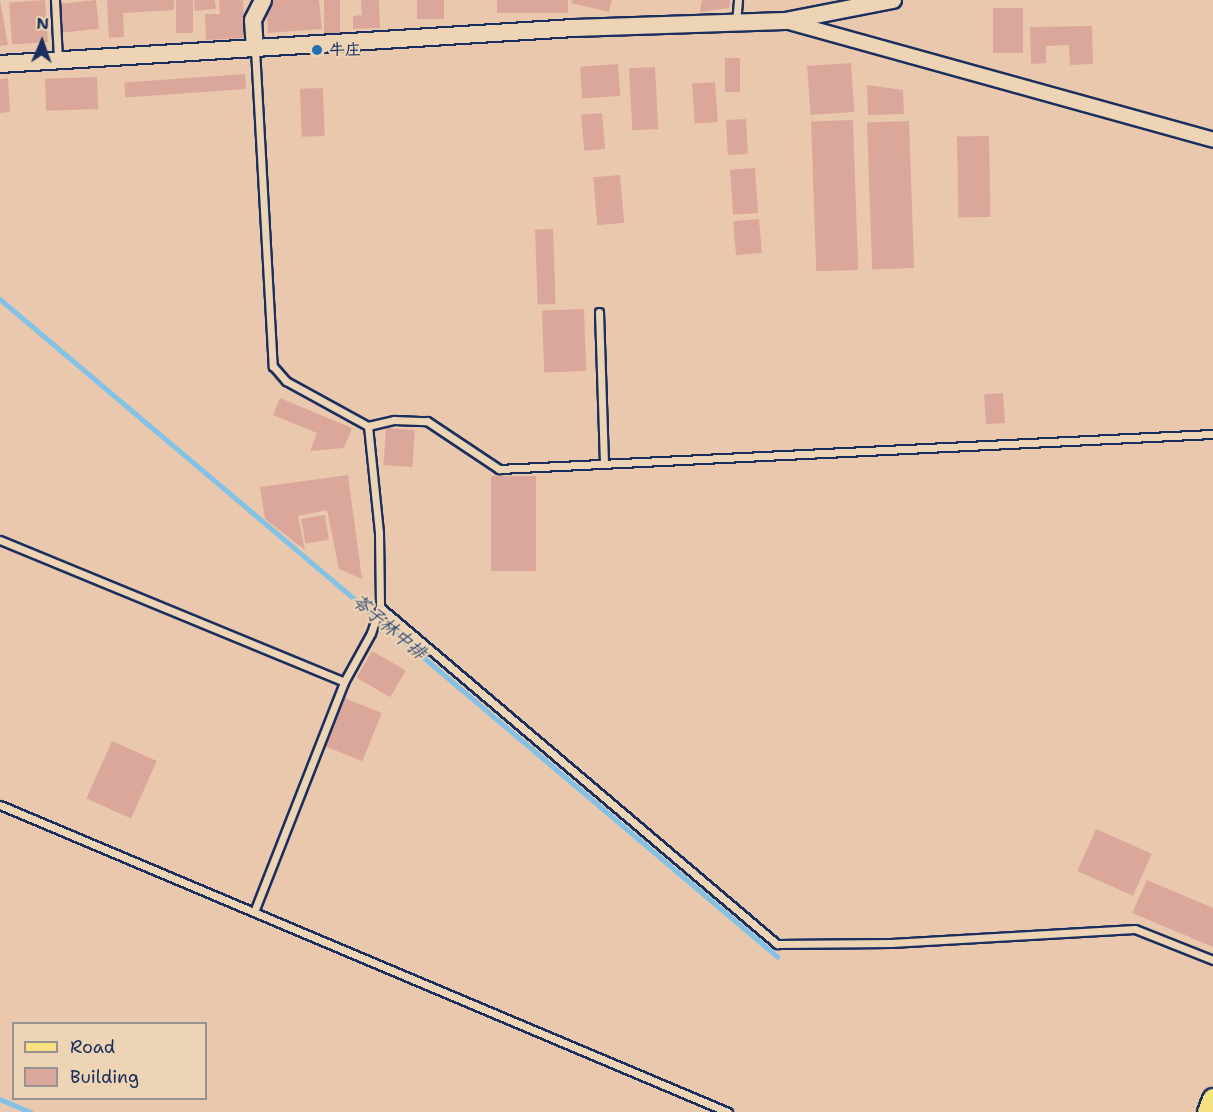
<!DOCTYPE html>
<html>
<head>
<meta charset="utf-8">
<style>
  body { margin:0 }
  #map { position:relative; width:1213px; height:1112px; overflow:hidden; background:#eac8ae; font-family:"Shantell Sans","LXGW WenKai TC",sans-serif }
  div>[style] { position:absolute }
  .stream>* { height:4.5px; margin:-2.25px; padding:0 2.25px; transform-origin:2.25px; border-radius:2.25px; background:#84c2e5 }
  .building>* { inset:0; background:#dca79b; transform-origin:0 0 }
  .roads { filter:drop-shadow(2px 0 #1b2f5e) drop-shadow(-2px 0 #1b2f5e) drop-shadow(0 2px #1b2f5e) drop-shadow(0 -2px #1b2f5e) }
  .service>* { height:7px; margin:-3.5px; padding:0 3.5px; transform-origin:3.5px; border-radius:3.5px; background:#edd4b5 }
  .minor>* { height:14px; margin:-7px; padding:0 7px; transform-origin:7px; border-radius:7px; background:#edd4b5 }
  .tertiary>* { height:16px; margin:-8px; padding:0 8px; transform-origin:8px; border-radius:8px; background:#edd4b5 }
  .primary>* { height:21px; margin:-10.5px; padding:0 10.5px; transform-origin:10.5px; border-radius:10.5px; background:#f8e181 }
  .dots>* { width:16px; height:16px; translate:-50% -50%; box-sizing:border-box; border:3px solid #edd4b5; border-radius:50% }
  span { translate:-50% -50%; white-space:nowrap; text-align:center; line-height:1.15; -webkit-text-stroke:4.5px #edd4b5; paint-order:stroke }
  .poi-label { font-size:16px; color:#1b2f5e; font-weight:700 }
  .left { translate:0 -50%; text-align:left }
  .water-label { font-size:18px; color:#2b4572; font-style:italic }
  .legend { position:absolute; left:12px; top:1022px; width:195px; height:78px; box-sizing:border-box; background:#edd4b5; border:2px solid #999292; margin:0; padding:8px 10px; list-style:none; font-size:18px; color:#1b2f5e }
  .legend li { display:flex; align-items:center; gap:12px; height:30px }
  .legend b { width:30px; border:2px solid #999292 }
  .north { position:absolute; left:12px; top:12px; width:60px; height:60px; -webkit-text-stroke:4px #edd4b5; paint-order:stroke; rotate:2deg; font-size:16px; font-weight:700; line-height:24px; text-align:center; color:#1b2f5e }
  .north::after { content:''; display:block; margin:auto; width:21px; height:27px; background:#1b2f5e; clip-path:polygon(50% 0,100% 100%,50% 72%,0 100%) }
</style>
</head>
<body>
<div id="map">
  <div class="stream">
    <i style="left:0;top:299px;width:1018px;rotate:40.22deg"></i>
    <i style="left:0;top:1099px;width:33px;rotate:23deg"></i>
  </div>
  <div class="building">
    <i style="clip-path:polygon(0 0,8px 45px,0 46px)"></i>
    <i style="left:45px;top:0;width:42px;height:36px;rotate:86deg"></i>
    <i style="left:96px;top:0;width:29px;height:36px;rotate:84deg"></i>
    <i style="clip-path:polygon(107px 0,174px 0,174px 10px,123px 13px,124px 37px,109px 38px)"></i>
    <i style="left:176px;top:0;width:17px;height:33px"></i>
    <i style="clip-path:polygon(194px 0,215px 0,216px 9px,195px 11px)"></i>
    <i style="clip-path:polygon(219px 0,243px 0,245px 38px,206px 40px,205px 14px,220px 14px)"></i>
    <i style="clip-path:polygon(272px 0,319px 0,322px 29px,268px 33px,267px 9px)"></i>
    <i style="left:324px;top:0;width:16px;height:37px"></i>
    <i style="clip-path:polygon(361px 0,379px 0,380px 28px,353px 29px,353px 16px,362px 15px)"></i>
    <i style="left:417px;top:0;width:27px;height:19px"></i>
    <i style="left:497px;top:0;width:71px;height:13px"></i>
    <i style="clip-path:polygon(572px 0,612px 0,609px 12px,571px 3px)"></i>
    <i style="clip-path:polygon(702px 0,730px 0,729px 8px,700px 12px)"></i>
    <i style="left:993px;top:8px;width:30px;height:45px"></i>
    <i style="clip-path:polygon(1092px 26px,1093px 64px,1070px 65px,1069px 45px,1046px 46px,1046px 63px,1031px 64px,1030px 27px)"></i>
    <i style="left:725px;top:58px;width:15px;height:34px"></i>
    <i style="left:851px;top:63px;width:49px;height:44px;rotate:86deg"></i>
    <i style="left:618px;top:64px;width:32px;height:38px;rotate:86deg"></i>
    <i style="left:655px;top:67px;width:62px;height:26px;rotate:87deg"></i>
    <i style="left:245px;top:74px;width:15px;height:121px;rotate:86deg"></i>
    <i style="left:97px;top:77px;width:32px;height:52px;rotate:88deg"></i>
    <i style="clip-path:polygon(8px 78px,10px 112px,0 113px,0 79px)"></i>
    <i style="left:715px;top:82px;width:40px;height:23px;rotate:86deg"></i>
    <i style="clip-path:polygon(867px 85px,903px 90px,904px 114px,868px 115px)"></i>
    <i style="left:323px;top:88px;width:48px;height:23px;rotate:88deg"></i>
    <i style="left:602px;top:113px;width:36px;height:21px;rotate:85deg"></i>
    <i style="left:746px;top:119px;width:35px;height:20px;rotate:87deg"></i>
    <i style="left:853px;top:120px;width:150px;height:42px;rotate:88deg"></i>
    <i style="left:909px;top:121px;width:147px;height:42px;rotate:88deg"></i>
    <i style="left:989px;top:136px;width:81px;height:32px;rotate:89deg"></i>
    <i style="left:755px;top:168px;width:45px;height:25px;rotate:86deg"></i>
    <i style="left:620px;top:175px;width:48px;height:27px;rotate:85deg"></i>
    <i style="left:759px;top:219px;width:34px;height:26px;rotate:85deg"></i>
    <i style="left:553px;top:229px;width:75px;height:18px;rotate:88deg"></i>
    <i style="left:584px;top:309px;width:62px;height:42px;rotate:88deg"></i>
    <i style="left:1003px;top:393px;width:30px;height:19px;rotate:86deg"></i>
    <i style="clip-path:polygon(280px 398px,352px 428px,344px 448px,310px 451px,317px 433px,273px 415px)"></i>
    <i style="left:386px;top:428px;width:29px;height:37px;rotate:4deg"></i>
    <i style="clip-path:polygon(348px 475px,362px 579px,339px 569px,327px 510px,298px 516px,305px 550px,265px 519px,260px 487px)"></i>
    <i style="left:491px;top:476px;width:45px;height:95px"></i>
    <i style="left:325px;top:515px;width:25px;height:24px;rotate:81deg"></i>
    <i style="left:372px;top:651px;width:39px;height:31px;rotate:30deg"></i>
    <i style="left:342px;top:697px;width:43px;height:52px;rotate:22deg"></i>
    <i style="left:112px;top:741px;width:49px;height:63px;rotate:24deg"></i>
    <i style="left:1096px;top:829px;width:61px;height:46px;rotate:24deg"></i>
    <i style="clip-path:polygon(1147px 880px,1213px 908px,1213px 947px,1132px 913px)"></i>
  </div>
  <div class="roads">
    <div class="service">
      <i style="left:55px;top:0;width:60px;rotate:87.1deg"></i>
      <i style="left:736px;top:23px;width:23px;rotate:-85deg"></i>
      <i style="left:255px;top:49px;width:318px;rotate:86.8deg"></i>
      <i style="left:273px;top:366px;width:20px;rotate:49deg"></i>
      <i style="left:286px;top:381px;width:94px;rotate:28.8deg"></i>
      <i style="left:368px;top:426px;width:27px;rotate:-13deg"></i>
      <i style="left:394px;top:420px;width:33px;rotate:2deg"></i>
      <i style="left:427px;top:421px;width:87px;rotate:33.7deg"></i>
      <i style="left:499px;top:469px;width:715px;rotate:-2.81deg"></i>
      <i style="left:599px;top:312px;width:152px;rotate:88.1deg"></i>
      <i style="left:368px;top:426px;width:108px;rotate:84.1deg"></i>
      <i style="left:379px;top:533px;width:74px;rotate:89.2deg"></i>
      <i style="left:380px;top:607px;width:521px;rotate:40.33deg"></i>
      <i style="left:777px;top:944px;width:114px;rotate:-0.5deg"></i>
      <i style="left:891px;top:943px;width:244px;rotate:-3.3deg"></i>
      <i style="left:1135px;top:929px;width:84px;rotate:21.7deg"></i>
      <i style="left:0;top:540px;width:372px;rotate:22.4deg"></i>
      <i style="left:0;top:805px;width:790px;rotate:22.87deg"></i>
      <i style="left:254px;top:912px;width:247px;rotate:-68.6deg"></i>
      <i style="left:344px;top:682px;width:56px;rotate:-61.1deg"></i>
      <i style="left:371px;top:633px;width:28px;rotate:-71deg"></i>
    </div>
    <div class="minor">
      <i style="left:785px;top:21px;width:444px;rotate:15.5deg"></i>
    </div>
    <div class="tertiary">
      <i style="left:255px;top:49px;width:29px;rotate:-94deg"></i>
      <i style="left:253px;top:20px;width:22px;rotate:-63deg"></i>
      <i style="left:0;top:64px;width:575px;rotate:-3.59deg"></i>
      <i style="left:574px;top:28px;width:211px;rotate:-1.9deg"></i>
      <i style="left:785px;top:21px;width:110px;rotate:-11deg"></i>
    </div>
    <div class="primary">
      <i style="left:1208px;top:1112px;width:14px;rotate:-69deg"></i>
    </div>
  </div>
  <div class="dots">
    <i style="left:317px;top:50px;background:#1f6fb2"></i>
  </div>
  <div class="poi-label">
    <span class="left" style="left:329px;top:50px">牛庄</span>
  </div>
  <div class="water-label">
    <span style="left:389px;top:627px;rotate:40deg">苓子林中排</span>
  </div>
  <ul class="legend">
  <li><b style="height:8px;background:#f8e181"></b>Road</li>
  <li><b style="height:16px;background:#dca79b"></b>Building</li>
  </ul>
  <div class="north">N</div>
</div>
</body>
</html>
